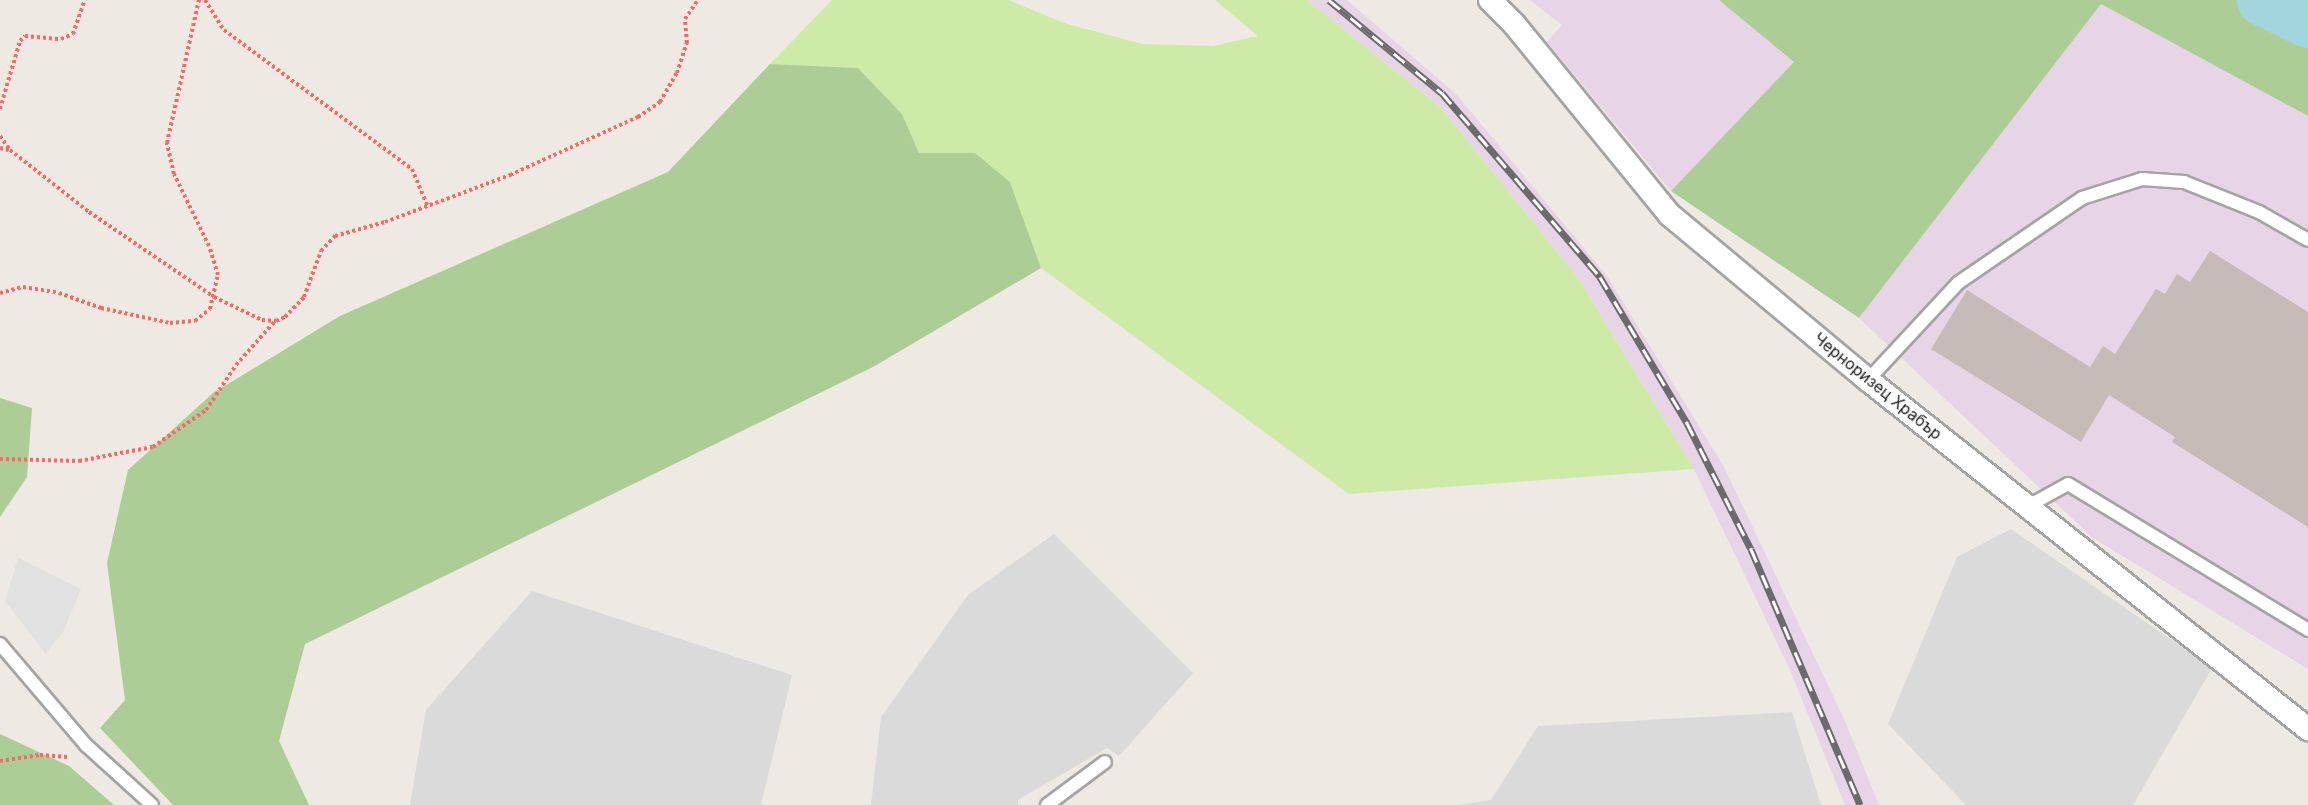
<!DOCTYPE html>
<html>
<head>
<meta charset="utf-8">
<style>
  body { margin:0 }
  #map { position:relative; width:2308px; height:805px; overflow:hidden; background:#eee9e2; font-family:Inter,sans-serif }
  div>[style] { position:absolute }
  .residential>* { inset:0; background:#dbdada }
  .industrial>* { inset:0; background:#e7d4e6 }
  .grass>* { inset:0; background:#ceeaa7 }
  .forest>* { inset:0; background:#acce96 }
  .parking>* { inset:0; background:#e1e1e1 }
  .river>* { height:52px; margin:-26px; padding:0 26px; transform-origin:26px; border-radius:26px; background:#a2d5dd }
  .building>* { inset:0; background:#c6bbb6 }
  .path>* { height:4px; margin-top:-2px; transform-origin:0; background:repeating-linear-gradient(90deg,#fb6766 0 3px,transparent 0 6px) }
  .roads { filter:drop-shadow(2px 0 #a4a4a4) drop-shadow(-2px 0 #a4a4a4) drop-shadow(0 2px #a4a4a4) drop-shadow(0 -2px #a4a4a4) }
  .lane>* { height:12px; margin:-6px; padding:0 6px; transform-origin:6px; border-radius:6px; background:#fff }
  .street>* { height:22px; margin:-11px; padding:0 11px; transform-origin:11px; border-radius:11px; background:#fff }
  .rail>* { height:7px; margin-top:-3.5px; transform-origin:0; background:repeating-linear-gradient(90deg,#fff 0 14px,#6b6b6b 0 28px); box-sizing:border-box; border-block:2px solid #6b6b6b }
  span { translate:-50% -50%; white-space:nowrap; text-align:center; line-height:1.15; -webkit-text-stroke:6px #fff; paint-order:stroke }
  .street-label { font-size:16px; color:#1d1d1d }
</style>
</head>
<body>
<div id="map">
  <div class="residential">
    <i style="clip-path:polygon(2011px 529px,2212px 668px,2133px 805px,1966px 805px,1888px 724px,1957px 557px)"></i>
    <i style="clip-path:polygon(1054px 534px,1193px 673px,1119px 756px,1107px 748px,1018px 800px,1018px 805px,871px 805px,881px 717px,968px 595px)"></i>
    <i style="clip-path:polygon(532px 591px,792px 675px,761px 805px,410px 805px,426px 710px)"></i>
    <i style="clip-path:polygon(1792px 712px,1821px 805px,1459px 805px,1491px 800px,1538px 726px)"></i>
  </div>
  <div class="industrial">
    <i style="clip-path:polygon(1307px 0,1347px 0,1456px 94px,1607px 276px,1724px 467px,1845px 721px,1879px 805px,1845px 805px,1790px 670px,1694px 469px,1578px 278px,1441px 108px)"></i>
    <i style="clip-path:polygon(1530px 0,1719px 0,1795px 62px,1671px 191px,1547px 42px,1562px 25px)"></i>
    <i style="clip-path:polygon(2101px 4px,2308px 116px,2308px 669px,2093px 538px,1859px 318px)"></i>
  </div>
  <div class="grass">
    <i style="clip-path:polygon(832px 0,1008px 0,1064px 23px,1142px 44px,1213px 46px,1258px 36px,1215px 0,1307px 0,1441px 108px,1578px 278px,1694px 469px,1349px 494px,1041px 268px,1010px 182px,919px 153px,902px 114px,858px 68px,770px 64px)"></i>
  </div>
  <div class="forest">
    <i style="clip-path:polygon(1719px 0,2308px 0,2308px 116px,2101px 4px,1859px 318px,1671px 191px,1794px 62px)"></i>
    <i style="clip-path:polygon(770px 64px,858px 68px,902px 114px,919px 153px,975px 153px,1010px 182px,1041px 268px,873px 367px,305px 644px,279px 741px,309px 805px,173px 805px,100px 728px,125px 700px,107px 563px,128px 470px,213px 393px,340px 316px,668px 172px)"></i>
    <i style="clip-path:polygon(0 398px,32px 408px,27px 477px,0 517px)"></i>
    <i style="clip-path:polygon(0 734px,69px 766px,114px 805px,0 805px)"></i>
  </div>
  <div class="parking">
    <i style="clip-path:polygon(18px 558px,81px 589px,63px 632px,46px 654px,5px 601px)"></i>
  </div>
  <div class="river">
    <i style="left:2263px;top:0;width:50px;rotate:26.1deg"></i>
  </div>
  <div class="building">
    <i style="clip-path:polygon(2210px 251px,2308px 312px,2308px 527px,2172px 442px,2175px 437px,2109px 395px,2081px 442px,1931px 349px,1967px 290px,2090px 367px,2103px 346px,2115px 354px,2156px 289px,2165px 294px,2177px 274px,2190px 282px)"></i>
  </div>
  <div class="path">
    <i style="left:205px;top:0;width:36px;rotate:58deg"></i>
    <i style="left:224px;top:30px;width:234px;rotate:36.5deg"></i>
    <i style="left:412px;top:169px;width:41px;rotate:67.2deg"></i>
    <i style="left:0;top:109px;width:71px;rotate:-73.6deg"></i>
    <i style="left:20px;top:41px;width:7px;rotate:-45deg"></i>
    <i style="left:25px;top:36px;width:36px;rotate:5deg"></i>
    <i style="left:61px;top:39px;width:13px;rotate:-23deg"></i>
    <i style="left:73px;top:34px;width:36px;rotate:-71deg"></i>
    <i style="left:0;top:136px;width:17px;rotate:54deg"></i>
    <i style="left:10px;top:150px;width:100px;rotate:38.1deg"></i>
    <i style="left:89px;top:212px;width:151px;rotate:34.2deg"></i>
    <i style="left:214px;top:297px;width:53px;rotate:25.6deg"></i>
    <i style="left:262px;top:320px;width:14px;rotate:4deg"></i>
    <i style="left:276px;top:321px;width:10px;rotate:-24deg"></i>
    <i style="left:285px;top:317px;width:28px;rotate:-46deg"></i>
    <i style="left:304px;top:297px;width:49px;rotate:-69.7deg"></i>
    <i style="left:321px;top:251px;width:21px;rotate:-47deg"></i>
    <i style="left:335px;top:236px;width:52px;rotate:-15.6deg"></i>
    <i style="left:385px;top:222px;width:134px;rotate:-20.6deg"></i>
    <i style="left:510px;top:175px;width:141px;rotate:-24.4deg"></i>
    <i style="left:638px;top:117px;width:27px;rotate:-34deg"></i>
    <i style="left:660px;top:102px;width:34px;rotate:-60deg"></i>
    <i style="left:677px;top:73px;width:32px;rotate:-72deg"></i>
    <i style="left:687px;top:43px;width:24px;rotate:-95deg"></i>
    <i style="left:685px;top:19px;width:23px;rotate:-56deg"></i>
    <i style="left:0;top:148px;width:9px;rotate:13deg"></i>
    <i style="left:0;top:293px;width:24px;rotate:-15deg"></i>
    <i style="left:23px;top:287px;width:36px;rotate:9deg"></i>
    <i style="left:59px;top:293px;width:45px;rotate:19.7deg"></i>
    <i style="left:101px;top:308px;width:71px;rotate:12.3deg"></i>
    <i style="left:170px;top:323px;width:25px;rotate:-5deg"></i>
    <i style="left:195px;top:321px;width:19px;rotate:-39deg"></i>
    <i style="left:210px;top:309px;width:35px;rotate:-77deg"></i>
    <i style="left:218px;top:275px;width:30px;rotate:-107deg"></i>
    <i style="left:209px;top:246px;width:80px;rotate:-115.9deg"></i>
    <i style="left:174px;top:174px;width:32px;rotate:-103deg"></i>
    <i style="left:167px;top:143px;width:147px;rotate:-77.4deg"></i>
    <i style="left:0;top:459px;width:79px;rotate:1.5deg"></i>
    <i style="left:79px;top:461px;width:75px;rotate:-10.7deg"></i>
    <i style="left:153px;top:447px;width:65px;rotate:-34.9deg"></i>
    <i style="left:206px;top:410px;width:54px;rotate:-56.3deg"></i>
    <i style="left:236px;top:365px;width:59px;rotate:-48.4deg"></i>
    <i style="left:0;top:761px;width:40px;rotate:-8.5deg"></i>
    <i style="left:40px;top:755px;width:28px;rotate:4deg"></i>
  </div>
  <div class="roads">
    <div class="lane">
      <i style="left:1868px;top:380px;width:132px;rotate:-47.1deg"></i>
      <i style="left:1958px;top:283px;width:150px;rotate:-34.4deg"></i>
      <i style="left:2082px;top:198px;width:63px;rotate:-17.6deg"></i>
      <i style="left:2142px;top:179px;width:42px;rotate:4.1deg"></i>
      <i style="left:2184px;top:182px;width:81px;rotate:21.8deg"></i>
      <i style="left:2259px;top:212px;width:56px;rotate:29.7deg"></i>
      <i style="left:2030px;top:505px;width:43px;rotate:-28.9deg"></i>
      <i style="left:2068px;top:484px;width:281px;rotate:31.3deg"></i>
      <i style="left:0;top:644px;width:133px;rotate:49.6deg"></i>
      <i style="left:86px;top:745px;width:89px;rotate:42.3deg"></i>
      <i style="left:1047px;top:805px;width:72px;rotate:-36.6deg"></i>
    </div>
    <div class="street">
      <i style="left:1490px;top:0;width:34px;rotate:45deg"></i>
      <i style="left:1514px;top:24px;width:247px;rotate:50.8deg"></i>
      <i style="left:1670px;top:215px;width:258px;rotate:39.8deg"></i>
      <i style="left:1868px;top:380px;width:562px;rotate:38.42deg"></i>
    </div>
  </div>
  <div class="rail">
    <i style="left:1329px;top:0;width:146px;rotate:39.5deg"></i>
    <i style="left:1442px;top:93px;width:243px;rotate:49.3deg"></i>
    <i style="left:1600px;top:277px;width:170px;rotate:59.2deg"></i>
    <i style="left:1687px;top:423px;width:141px;rotate:63.1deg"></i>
    <i style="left:1751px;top:549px;width:278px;rotate:66.9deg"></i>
  </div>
  <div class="street-label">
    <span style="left:1878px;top:386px;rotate:39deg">Черноризец Храбър</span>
  </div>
</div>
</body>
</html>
